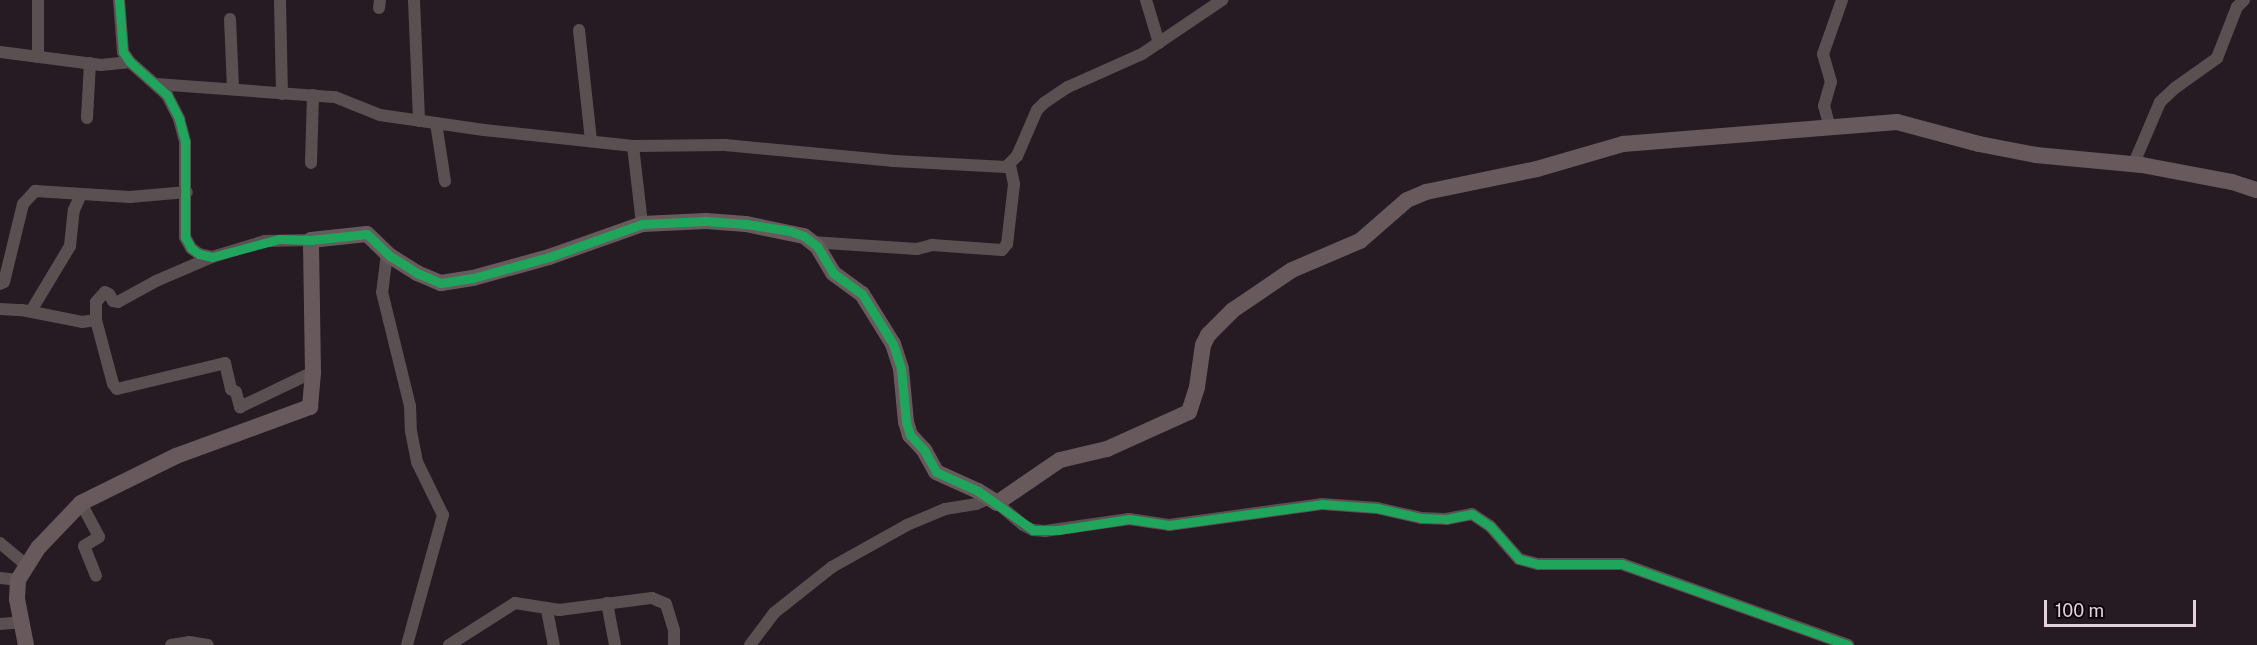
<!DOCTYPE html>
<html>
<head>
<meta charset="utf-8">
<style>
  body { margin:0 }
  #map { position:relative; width:2257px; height:645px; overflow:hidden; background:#271b23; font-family:"Public Sans",sans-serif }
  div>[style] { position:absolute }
  .street>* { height:12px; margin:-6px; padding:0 6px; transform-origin:6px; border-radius:6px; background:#5b5051 }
  .secondary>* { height:16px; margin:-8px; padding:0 8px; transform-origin:8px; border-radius:8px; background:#685a5c }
  .cycleway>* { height:9px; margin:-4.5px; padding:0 4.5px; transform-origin:4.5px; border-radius:4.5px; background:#20a55d }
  span { translate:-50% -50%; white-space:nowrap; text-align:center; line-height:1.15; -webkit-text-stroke:4.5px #0f050b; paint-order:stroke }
  .scale { position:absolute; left:2044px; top:600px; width:152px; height:27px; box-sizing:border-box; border:3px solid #e3d2dc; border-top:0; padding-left:8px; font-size:18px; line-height:21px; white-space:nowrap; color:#e3d2dc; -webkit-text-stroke:4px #0f050b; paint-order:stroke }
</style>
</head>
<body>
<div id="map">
  <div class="street">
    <i style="left:38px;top:0;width:57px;rotate:90deg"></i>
    <i style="left:119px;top:0;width:52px;rotate:85.6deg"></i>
    <i style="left:123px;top:52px;width:12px;rotate:55deg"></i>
    <i style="left:130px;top:62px;width:50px;rotate:41.7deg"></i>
    <i style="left:167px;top:95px;width:27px;rotate:63deg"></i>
    <i style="left:179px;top:119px;width:24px;rotate:75deg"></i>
    <i style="left:185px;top:142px;width:95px;rotate:90deg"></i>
    <i style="left:185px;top:237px;width:13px;rotate:61deg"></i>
    <i style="left:191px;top:248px;width:10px;rotate:37deg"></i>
    <i style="left:199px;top:254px;width:13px;rotate:13deg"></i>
    <i style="left:212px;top:257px;width:55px;rotate:-16.8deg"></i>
    <i style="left:265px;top:241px;width:46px;rotate:-1.2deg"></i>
    <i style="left:280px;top:0;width:94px;rotate:88.8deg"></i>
    <i style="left:414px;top:0;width:121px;rotate:87.6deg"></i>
    <i style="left:1146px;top:0;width:45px;rotate:73.2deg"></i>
    <i style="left:379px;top:8px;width:8px;rotate:-83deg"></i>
    <i style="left:230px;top:19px;width:70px;rotate:87.5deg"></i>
    <i style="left:579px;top:30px;width:112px;rotate:83.8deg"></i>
    <i style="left:0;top:52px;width:102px;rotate:7.3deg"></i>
    <i style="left:101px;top:65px;width:29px;rotate:-6deg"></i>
    <i style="left:156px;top:84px;width:179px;rotate:4.2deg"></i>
    <i style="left:335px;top:97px;width:48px;rotate:21.8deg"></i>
    <i style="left:380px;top:115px;width:105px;rotate:8.2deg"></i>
    <i style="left:484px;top:130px;width:150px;rotate:6.1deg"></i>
    <i style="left:633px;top:146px;width:79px;rotate:83.4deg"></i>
    <i style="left:87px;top:118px;width:55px;rotate:-86.9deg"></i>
    <i style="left:436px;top:123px;width:59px;rotate:81.2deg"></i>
    <i style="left:1830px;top:128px;width:23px;rotate:-105deg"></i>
    <i style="left:1824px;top:106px;width:25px;rotate:-74deg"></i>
    <i style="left:1831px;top:82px;width:29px;rotate:-106deg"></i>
    <i style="left:1823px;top:54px;width:57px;rotate:-70.6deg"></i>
    <i style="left:633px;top:146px;width:92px;rotate:-0.6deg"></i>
    <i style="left:725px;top:145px;width:170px;rotate:5.4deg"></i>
    <i style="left:894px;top:161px;width:112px;rotate:3.1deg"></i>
    <i style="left:1006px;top:167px;width:16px;rotate:-45deg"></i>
    <i style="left:1017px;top:156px;width:50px;rotate:-66.5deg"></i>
    <i style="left:1037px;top:110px;width:10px;rotate:-45deg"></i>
    <i style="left:1044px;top:103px;width:29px;rotate:-34deg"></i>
    <i style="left:1068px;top:87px;width:81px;rotate:-24deg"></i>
    <i style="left:1142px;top:54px;width:97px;rotate:-34deg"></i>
    <i style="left:311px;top:163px;width:68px;rotate:-88.3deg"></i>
    <i style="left:2134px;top:163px;width:66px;rotate:-66.9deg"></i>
    <i style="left:2160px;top:102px;width:21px;rotate:-43deg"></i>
    <i style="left:2175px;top:88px;width:52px;rotate:-35.5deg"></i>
    <i style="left:2217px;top:58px;width:55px;rotate:-68.6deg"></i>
    <i style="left:2237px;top:7px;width:10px;rotate:-45deg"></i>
    <i style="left:811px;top:242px;width:106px;rotate:3.8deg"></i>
    <i style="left:917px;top:249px;width:16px;rotate:-15deg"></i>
    <i style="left:932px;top:245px;width:70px;rotate:4.1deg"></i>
    <i style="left:1002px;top:250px;width:8px;rotate:-50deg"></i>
    <i style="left:1007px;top:244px;width:60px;rotate:-83.3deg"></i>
    <i style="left:1014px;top:184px;width:19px;rotate:-102deg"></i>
    <i style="left:387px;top:253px;width:39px;rotate:97deg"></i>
    <i style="left:382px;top:292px;width:117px;rotate:76.2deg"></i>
    <i style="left:410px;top:406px;width:25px;rotate:88deg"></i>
    <i style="left:411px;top:431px;width:32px;rotate:79deg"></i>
    <i style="left:417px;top:462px;width:59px;rotate:63.9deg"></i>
    <i style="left:443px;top:515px;width:135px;rotate:105.5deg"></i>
    <i style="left:0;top:284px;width:4px;rotate:-27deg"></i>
    <i style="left:4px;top:282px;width:80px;rotate:-76.3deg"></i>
    <i style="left:23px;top:204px;width:18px;rotate:-47deg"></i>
    <i style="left:35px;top:191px;width:95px;rotate:3.6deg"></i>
    <i style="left:130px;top:197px;width:57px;rotate:-5deg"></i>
    <i style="left:0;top:309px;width:22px;rotate:3deg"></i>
    <i style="left:22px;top:310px;width:61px;rotate:11.3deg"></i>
    <i style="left:82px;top:322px;width:14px;rotate:-8deg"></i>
    <i style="left:96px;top:320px;width:66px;rotate:75.1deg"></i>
    <i style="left:113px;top:384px;width:6px;rotate:51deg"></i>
    <i style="left:117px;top:389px;width:111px;rotate:-13.5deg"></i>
    <i style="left:225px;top:363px;width:27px;rotate:77deg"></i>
    <i style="left:231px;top:389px;width:6px;rotate:31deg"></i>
    <i style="left:236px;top:392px;width:16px;rotate:75deg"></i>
    <i style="left:240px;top:407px;width:81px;rotate:-25.6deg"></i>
    <i style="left:31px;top:311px;width:76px;rotate:-59deg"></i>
    <i style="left:70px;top:246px;width:36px;rotate:-84deg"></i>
    <i style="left:74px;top:210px;width:17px;rotate:-66deg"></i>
    <i style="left:96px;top:320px;width:18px;rotate:-90deg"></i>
    <i style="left:96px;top:302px;width:13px;rotate:-48deg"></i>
    <i style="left:105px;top:292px;width:4px;rotate:27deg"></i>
    <i style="left:109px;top:294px;width:8px;rotate:60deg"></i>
    <i style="left:113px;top:301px;width:5px;rotate:11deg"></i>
    <i style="left:118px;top:302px;width:43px;rotate:-28.9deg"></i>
    <i style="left:156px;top:281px;width:61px;rotate:-23.2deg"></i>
    <i style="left:81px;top:503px;width:38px;rotate:62deg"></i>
    <i style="left:99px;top:537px;width:17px;rotate:149deg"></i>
    <i style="left:84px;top:546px;width:32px;rotate:68deg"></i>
    <i style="left:997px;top:503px;width:34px;rotate:40deg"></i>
    <i style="left:1023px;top:525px;width:11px;rotate:27deg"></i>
    <i style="left:1033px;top:530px;width:12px;rotate:5deg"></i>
    <i style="left:1045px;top:531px;width:85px;rotate:-8.1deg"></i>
    <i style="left:1129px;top:519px;width:40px;rotate:8.5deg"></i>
    <i style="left:1169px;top:525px;width:154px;rotate:-7.8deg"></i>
    <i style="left:1322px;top:504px;width:55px;rotate:4.2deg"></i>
    <i style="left:1377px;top:508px;width:45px;rotate:12.8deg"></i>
    <i style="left:1421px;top:518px;width:25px;rotate:2deg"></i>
    <i style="left:1446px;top:519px;width:26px;rotate:-11deg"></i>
    <i style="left:1472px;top:514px;width:22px;rotate:34deg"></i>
    <i style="left:1490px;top:526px;width:44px;rotate:48.7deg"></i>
    <i style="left:1519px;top:559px;width:20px;rotate:15deg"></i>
    <i style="left:1538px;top:564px;width:84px"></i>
    <i style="left:1622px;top:564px;width:240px;rotate:19.7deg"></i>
    <i style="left:0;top:543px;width:34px;rotate:40deg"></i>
    <i style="left:0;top:578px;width:18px;rotate:6deg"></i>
    <i style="left:607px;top:603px;width:43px;rotate:79.2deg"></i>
    <i style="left:547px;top:610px;width:36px;rotate:79deg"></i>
    <i style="left:0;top:624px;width:21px;rotate:-5deg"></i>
    <i style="left:171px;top:645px;width:18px;rotate:-9deg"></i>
    <i style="left:189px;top:642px;width:19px;rotate:9deg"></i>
    <i style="left:449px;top:645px;width:78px;rotate:-32.5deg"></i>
    <i style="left:515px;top:603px;width:45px;rotate:9deg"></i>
    <i style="left:559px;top:610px;width:94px;rotate:-7.4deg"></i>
    <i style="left:652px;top:598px;width:15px;rotate:23deg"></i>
    <i style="left:666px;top:604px;width:28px;rotate:73deg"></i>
    <i style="left:674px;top:631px;width:14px;rotate:90deg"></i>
    <i style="left:750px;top:645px;width:40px;rotate:-53deg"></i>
    <i style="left:774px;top:613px;width:74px;rotate:-38.4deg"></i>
    <i style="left:832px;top:567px;width:86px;rotate:-29.2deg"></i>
    <i style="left:907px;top:525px;width:41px;rotate:-22.8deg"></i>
    <i style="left:945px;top:509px;width:31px;rotate:-9deg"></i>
    <i style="left:976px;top:504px;width:15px;rotate:-23deg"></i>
  </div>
  <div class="secondary">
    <i style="left:26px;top:645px;width:47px;rotate:-101.1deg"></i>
    <i style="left:17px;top:599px;width:19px;rotate:-87deg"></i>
    <i style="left:18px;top:580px;width:39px;rotate:-58deg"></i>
    <i style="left:39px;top:547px;width:61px;rotate:-46.3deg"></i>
    <i style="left:81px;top:503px;width:106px;rotate:-26.3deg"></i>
    <i style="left:176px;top:456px;width:143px;rotate:-20.1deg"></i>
    <i style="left:310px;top:407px;width:35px;rotate:-85deg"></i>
    <i style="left:313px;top:372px;width:132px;rotate:-90.9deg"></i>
    <i style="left:311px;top:240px;width:56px;rotate:-6.1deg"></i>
    <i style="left:367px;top:234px;width:32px;rotate:44deg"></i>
    <i style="left:390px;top:256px;width:32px;rotate:32deg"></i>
    <i style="left:417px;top:273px;width:26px;rotate:23deg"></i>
    <i style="left:441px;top:283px;width:32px;rotate:-9deg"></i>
    <i style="left:473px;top:278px;width:79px;rotate:-15.4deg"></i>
    <i style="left:549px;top:257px;width:99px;rotate:-19.5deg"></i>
    <i style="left:642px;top:224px;width:64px;rotate:-2.7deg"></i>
    <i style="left:706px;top:221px;width:40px;rotate:4.3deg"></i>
    <i style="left:746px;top:224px;width:59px;rotate:11.7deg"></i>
    <i style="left:804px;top:236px;width:16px;rotate:38deg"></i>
    <i style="left:817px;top:246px;width:31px;rotate:59deg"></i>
    <i style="left:833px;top:273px;width:36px;rotate:36deg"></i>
    <i style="left:862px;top:294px;width:59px;rotate:58.2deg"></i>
    <i style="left:893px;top:344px;width:26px;rotate:72deg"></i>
    <i style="left:901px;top:369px;width:53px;rotate:84.6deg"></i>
    <i style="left:906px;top:422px;width:14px;rotate:73deg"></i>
    <i style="left:910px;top:435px;width:21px;rotate:47deg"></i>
    <i style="left:924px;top:450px;width:25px;rotate:61deg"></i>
    <i style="left:936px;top:472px;width:46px;rotate:24.3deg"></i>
    <i style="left:978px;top:491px;width:22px;rotate:32deg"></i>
    <i style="left:997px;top:503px;width:76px;rotate:-34.3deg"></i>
    <i style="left:1060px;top:460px;width:48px;rotate:-13.2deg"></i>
    <i style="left:1107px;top:449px;width:90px;rotate:-24.3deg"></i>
    <i style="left:1189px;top:412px;width:26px;rotate:-72deg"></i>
    <i style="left:1197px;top:387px;width:42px;rotate:-81.9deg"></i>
    <i style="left:1203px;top:345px;width:11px;rotate:-63deg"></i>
    <i style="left:1208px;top:335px;width:35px;rotate:-45deg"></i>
    <i style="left:1233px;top:310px;width:71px;rotate:-34.1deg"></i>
    <i style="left:1292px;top:270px;width:74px;rotate:-23.1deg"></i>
    <i style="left:1360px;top:241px;width:62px;rotate:-41.1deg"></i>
    <i style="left:1407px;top:200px;width:21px;rotate:-23deg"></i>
    <i style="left:1426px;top:192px;width:113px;rotate:-11.7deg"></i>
    <i style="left:1537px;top:169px;width:90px;rotate:-16.2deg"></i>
    <i style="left:1623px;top:144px;width:275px;rotate:-4.6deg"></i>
    <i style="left:1897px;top:122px;width:85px;rotate:15deg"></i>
    <i style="left:1979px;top:144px;width:58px;rotate:10.9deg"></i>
    <i style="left:2036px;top:155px;width:106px;rotate:5.4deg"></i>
    <i style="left:2142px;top:165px;width:92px;rotate:10.7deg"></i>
    <i style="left:2232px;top:182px;width:26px;rotate:18deg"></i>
  </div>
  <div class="cycleway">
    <i style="left:119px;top:0;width:52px;rotate:85.6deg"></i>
    <i style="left:123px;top:52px;width:12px;rotate:55deg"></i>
    <i style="left:130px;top:62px;width:50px;rotate:41.7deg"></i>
    <i style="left:167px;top:95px;width:27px;rotate:63deg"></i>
    <i style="left:179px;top:119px;width:24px;rotate:75deg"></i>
    <i style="left:185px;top:142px;width:95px;rotate:90deg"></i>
    <i style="left:185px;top:237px;width:13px;rotate:61deg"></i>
    <i style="left:191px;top:248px;width:10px;rotate:37deg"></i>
    <i style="left:199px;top:254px;width:13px;rotate:13deg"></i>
    <i style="left:212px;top:257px;width:69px;rotate:-15deg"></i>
    <i style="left:279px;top:239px;width:32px;rotate:2deg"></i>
    <i style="left:311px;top:240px;width:56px;rotate:-6.1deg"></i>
    <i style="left:367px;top:234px;width:32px;rotate:44deg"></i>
    <i style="left:390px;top:256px;width:32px;rotate:32deg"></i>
    <i style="left:417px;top:273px;width:26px;rotate:23deg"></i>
    <i style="left:441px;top:283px;width:32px;rotate:-9deg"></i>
    <i style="left:473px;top:278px;width:79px;rotate:-15.4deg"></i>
    <i style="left:549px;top:257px;width:99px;rotate:-19.5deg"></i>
    <i style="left:642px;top:224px;width:64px;rotate:-2.7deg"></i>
    <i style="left:706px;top:221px;width:40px;rotate:4.3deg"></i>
    <i style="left:746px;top:224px;width:45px;rotate:9deg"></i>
    <i style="left:790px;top:231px;width:15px;rotate:20deg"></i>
    <i style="left:804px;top:236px;width:16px;rotate:38deg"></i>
    <i style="left:817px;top:246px;width:31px;rotate:59deg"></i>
    <i style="left:833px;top:273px;width:36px;rotate:36deg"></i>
    <i style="left:862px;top:294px;width:59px;rotate:58.2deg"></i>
    <i style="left:893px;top:344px;width:26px;rotate:72deg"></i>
    <i style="left:901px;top:369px;width:53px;rotate:84.6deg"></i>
    <i style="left:906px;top:422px;width:14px;rotate:73deg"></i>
    <i style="left:910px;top:435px;width:21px;rotate:47deg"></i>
    <i style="left:924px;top:450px;width:25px;rotate:61deg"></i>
    <i style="left:936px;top:472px;width:46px;rotate:24.3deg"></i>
    <i style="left:978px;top:491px;width:67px;rotate:35.3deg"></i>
    <i style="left:1033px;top:530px;width:25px"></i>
    <i style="left:1058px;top:530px;width:72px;rotate:-8.8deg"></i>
    <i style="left:1129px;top:519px;width:40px;rotate:8.5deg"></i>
    <i style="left:1169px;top:525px;width:154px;rotate:-7.8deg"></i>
    <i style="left:1322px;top:504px;width:55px;rotate:4.2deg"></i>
    <i style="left:1377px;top:508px;width:45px;rotate:12.8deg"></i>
    <i style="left:1421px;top:518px;width:25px;rotate:2deg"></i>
    <i style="left:1446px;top:519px;width:26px;rotate:-11deg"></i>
    <i style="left:1472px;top:514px;width:22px;rotate:34deg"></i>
    <i style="left:1490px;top:526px;width:44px;rotate:48.7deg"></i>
    <i style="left:1519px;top:559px;width:20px;rotate:15deg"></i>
    <i style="left:1538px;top:564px;width:84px"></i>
    <i style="left:1622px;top:564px;width:240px;rotate:19.7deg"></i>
  </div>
  <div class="scale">100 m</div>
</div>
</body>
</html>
